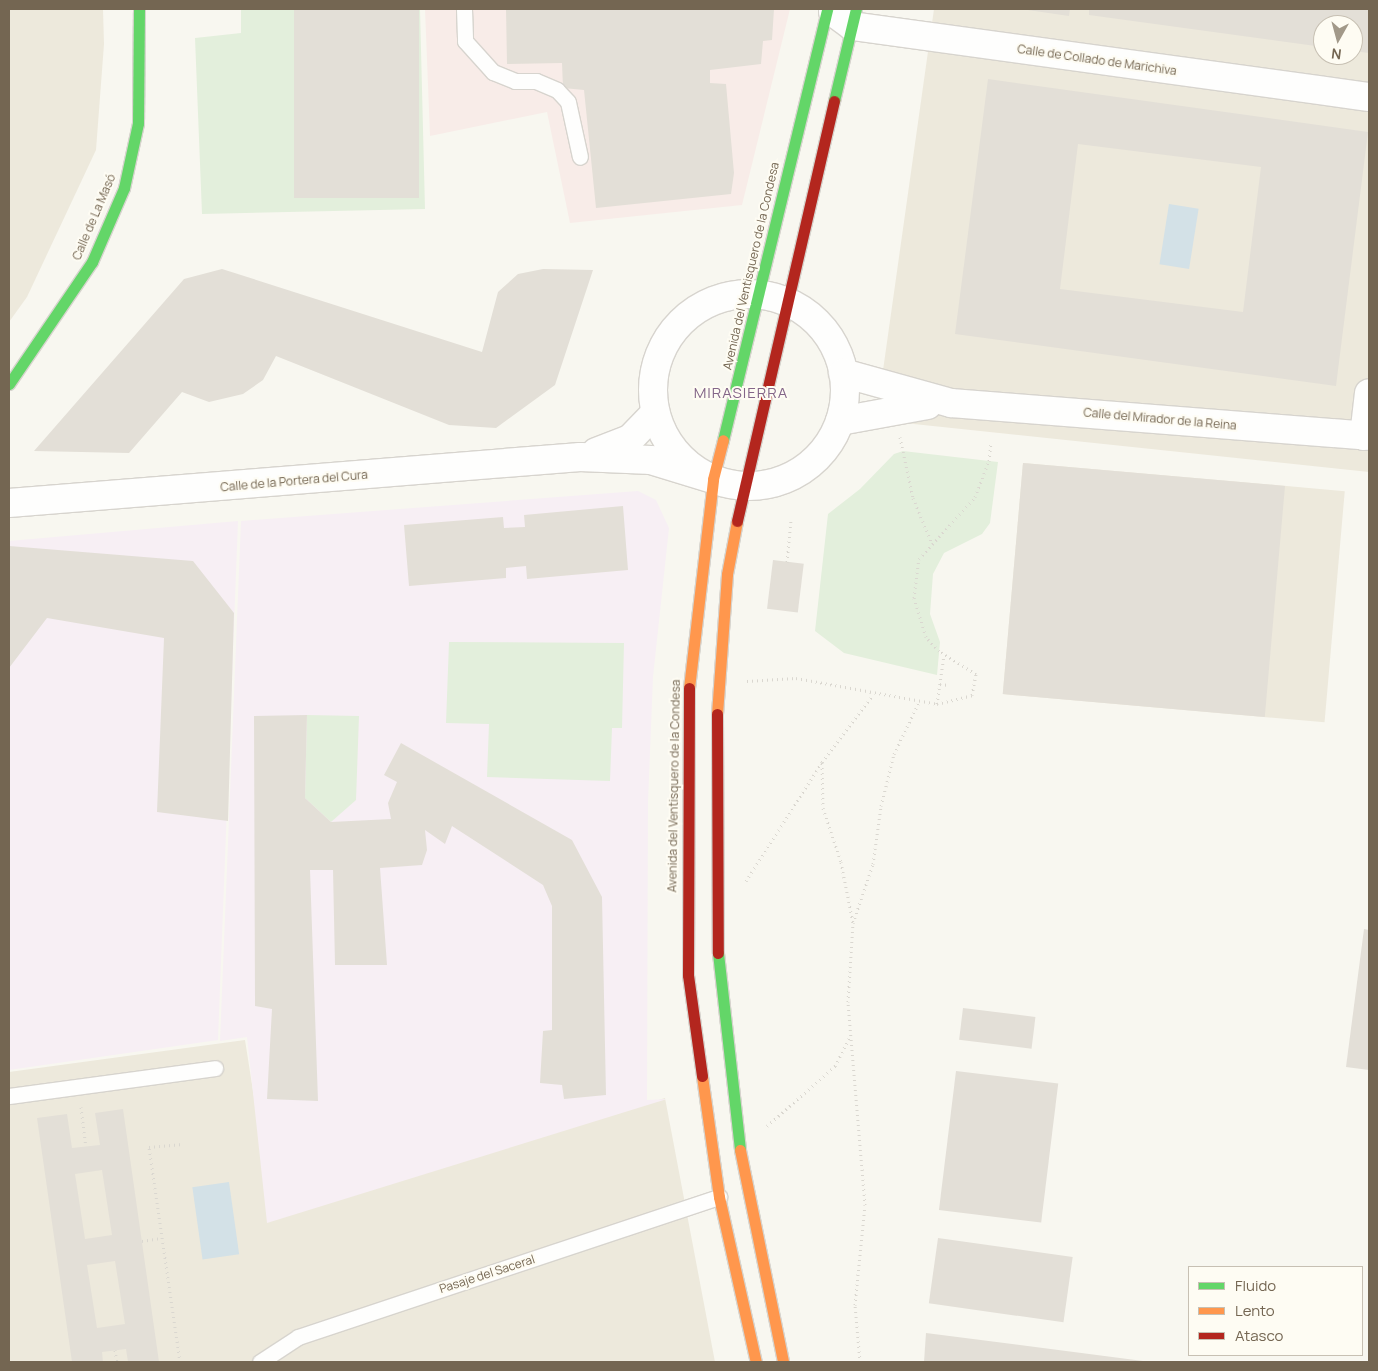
<!DOCTYPE html>
<html>
<head>
<meta charset="utf-8">
<style>
  body { margin:0 }
  #map { position:relative; width:1378px; height:1371px; overflow:hidden; background:#f8f7f0; font-family:Manrope,sans-serif }
  div>[style] { position:absolute }
  .residential>* { inset:0; background:#ede9dc; transform-origin:0 0 }
  .education>* { inset:0; background:#f7eff4 }
  .medical>* { inset:0; background:#f8ece8 }
  .green>* { inset:0; background:#e3efdc }
  .water>* { inset:0; background:#d3e1e7; transform-origin:0 0 }
  .building>* { inset:0; background:#e3dfd7; transform-origin:0 0 }
  .path>* { height:3px; margin-top:-1.5px; transform-origin:0; background:repeating-linear-gradient(90deg,#dad7d0 0 1px,transparent 0 5px) }
  .roads { filter:drop-shadow(1px 0 #d7d4ce) drop-shadow(-1px 0 #d7d4ce) drop-shadow(0 1px #d7d4ce) drop-shadow(0 -1px #d7d4ce) }
  .lane>* { height:15px; margin:-7.5px; padding:0 7.5px; transform-origin:7.5px; border-radius:7.5px; background:#fefefd }
  .street>* { height:28px; margin:-14px; padding:0 14px; transform-origin:14px; border-radius:14px; background:#fefefd }
  .street>.ring { margin:-14px; padding:0; box-sizing:content-box; background:none; border:28px solid #fefefd; border-radius:50% }
  .fast>* { height:11px; margin:-5.5px; padding:0 5.5px; transform-origin:5.5px; border-radius:5.5px; background:#63d668 }
  .slow>* { height:11px; margin:-5.5px; padding:0 5.5px; transform-origin:5.5px; border-radius:5.5px; background:#ff974d }
  .jam>* { height:11px; margin:-5.5px; padding:0 5.5px; transform-origin:5.5px; border-radius:5.5px; background:#b3261e }
  span { translate:-50% -50%; white-space:nowrap; text-align:center; line-height:1.15; -webkit-text-stroke:4px #fefcf3; paint-order:stroke }
  .street-label { font-size:12px; color:#746652 }
  .quarter-label { font-size:15px; color:#846689; letter-spacing:1px }
  .frame { position:absolute; inset:0; border:10px solid #746652; pointer-events:none }
  .legend { position:absolute; left:1188px; top:1266px; width:175px; height:90px; box-sizing:border-box; background:#fefcf3; border:1px solid #c7c0b3; margin:0; padding:6px 9px; list-style:none; font-size:15px; color:#746652 }
  .legend li { display:flex; align-items:center; gap:10px; height:25px }
  .legend b { width:25px; border:1px solid #c7c0b3 }
  .north { position:absolute; left:1313px; top:15px; width:50px; height:50px; box-sizing:border-box; background:#fefcf3; border:1px solid #c7c0b3; border-radius:50%; rotate:187deg; font-size:14px; font-weight:700; line-height:20px; text-align:center; color:#746652 }
  .north::after { content:''; display:block; margin:auto; width:18px; height:22px; background:#a29989; clip-path:polygon(50% 0,100% 100%,50% 72%,0 100%) }
</style>
</head>
<body>
<div id="map">
  <div class="residential">
    <i style="clip-path:polygon(9px 9px,103px 9px,104px 44px,96px 150px,27px 297px,9px 322px)"></i>
    <i style="clip-path:polygon(evenodd,934px 9px,1369px 9px,1369px 472px,876px 420px,934px 9px,1323px 25px,1353px 25px,1353px 55px,1323px 55px,1323px 25px)"></i>
    <i style="left:1023px;top:463px;width:323px;height:232px;rotate:5deg"></i>
    <i style="clip-path:polygon(245px 1040px,273px 1218px,665px 1098px,715px 1362px,9px 1362px,9px 1072px)"></i>
  </div>
  <div class="education">
    <i style="clip-path:polygon(638px 491px,656px 500px,669px 528px,653px 677px,648px 802px,647px 1100px,667px 1099px,267px 1223px,247px 1037px,220px 1041px,241px 521px)"></i>
    <i style="clip-path:polygon(238px 521px,218px 1040px,9px 1070px,9px 541px)"></i>
  </div>
  <div class="medical">
    <i style="clip-path:polygon(425px 9px,790px 9px,742px 205px,570px 223px,547px 112px,430px 136px)"></i>
  </div>
  <div class="green">
    <i style="clip-path:polygon(241px 9px,420px 9px,425px 209px,202px 214px,195px 38px,241px 33px)"></i>
    <i style="clip-path:polygon(903px 451px,998px 462px,990px 523px,982px 534px,944px 553px,933px 574px,930px 614px,940px 642px,937px 675px,844px 653px,815px 631px,828px 514px,860px 489px,894px 454px)"></i>
    <i style="clip-path:polygon(449px 642px,624px 643px,622px 728px,612px 728px,610px 781px,487px 777px,489px 724px,446px 723px)"></i>
    <i style="clip-path:polygon(307px 715px,359px 716px,356px 800px,331px 822px,305px 798px)"></i>
  </div>
  <div class="water">
    <i style="left:1169px;top:204px;width:30px;height:61px;rotate:9deg"></i>
    <i style="left:229px;top:1182px;width:73px;height:37px;rotate:82deg"></i>
  </div>
  <div class="building">
    <i style="left:294px;top:9px;width:125px;height:189px"></i>
    <i style="clip-path:polygon(506px 9px,774px 9px,772px 40px,763px 41px,761px 64px,710px 70px,710px 83px,726px 84px,734px 173px,731px 194px,596px 208px,584px 90px,563px 88px,562px 63px,507px 64px)"></i>
    <i style="clip-path:polygon(1021px 9px,1070px 9px,1069px 16px)"></i>
    <i style="clip-path:polygon(1089px 9px,1369px 9px,1369px 53px,1353px 51px,1353px 25px,1323px 25px,1323px 47px,1089px 15px)"></i>
    <i style="clip-path:polygon(evenodd,988px 79px,1368px 132px,1336px 386px,955px 334px,988px 79px,1078px 144px,1261px 167px,1243px 312px,1060px 289px,1078px 144px)"></i>
    <i style="clip-path:polygon(222px 269px,482px 352px,498px 292px,518px 274px,543px 269px,593px 270px,555px 385px,496px 428px,449px 425px,276px 356px,263px 380px,243px 394px,209px 402px,182px 392px,129px 453px,34px 451px,184px 279px)"></i>
    <i style="left:1023px;top:463px;width:263px;height:232px;rotate:5deg"></i>
    <i style="clip-path:polygon(623px 506px,628px 570px,527px 579px,526px 566px,506px 568px,506px 578px,409px 586px,404px 525px,503px 517px,504px 528px,525px 527px,524px 515px)"></i>
    <i style="clip-path:polygon(9px 546px,193px 561px,234px 613px,228px 821px,157px 812px,164px 638px,47px 618px,9px 668px)"></i>
    <i style="left:773px;top:560px;width:31px;height:49px;rotate:7deg"></i>
    <i style="clip-path:polygon(307px 715px,305px 798px,331px 822px,391px 819px,388px 803px,397px 782px,384px 775px,401px 743px,572px 840px,602px 897px,606px 1095px,564px 1099px,562px 1085px,540px 1083px,543px 1031px,552px 1030px,552px 906px,543px 885px,452px 826px,445px 844px,425px 830px,427px 850px,422px 865px,380px 868px,387px 965px,335px 965px,333px 870px,310px 870px,318px 1101px,267px 1099px,272px 1009px,255px 1006px,254px 716px)"></i>
    <i style="clip-path:polygon(1364px 929px,1369px 930px,1369px 1070px,1346px 1067px)"></i>
    <i style="left:963px;top:1008px;width:73px;height:32px;rotate:7deg"></i>
    <i style="left:956px;top:1071px;width:103px;height:140px;rotate:7deg"></i>
    <i style="clip-path:polygon(evenodd,123px 1109px,159px 1362px,128px 1362px,126px 1349px,102px 1352px,103px 1362px,72px 1362px,37px 1118px,67px 1114px,72px 1148px,100px 1145px,95px 1113px,123px 1109px,102px 1170px,112px 1235px,85px 1239px,75px 1174px,102px 1170px,123px 1109px,115px 1261px,125px 1324px,97px 1328px,87px 1265px,115px 1261px)"></i>
    <i style="left:938px;top:1238px;width:136px;height:66px;rotate:8deg"></i>
    <i style="clip-path:polygon(926px 1333px,1143px 1361px,1143px 1362px,924px 1362px)"></i>
  </div>
  <div class="path">
    <i style="left:900px;top:437px;width:62px;rotate:78deg"></i>
    <i style="left:913px;top:498px;width:47px;rotate:67.3deg"></i>
    <i style="left:787px;top:562px;width:42px;rotate:-84.6deg"></i>
    <i style="left:747px;top:681px;width:49px;rotate:-3.5deg"></i>
    <i style="left:796px;top:678px;width:143px;rotate:10.4deg"></i>
    <i style="left:937px;top:704px;width:36px;rotate:-14deg"></i>
    <i style="left:972px;top:695px;width:21px;rotate:-79deg"></i>
    <i style="left:976px;top:674px;width:44px;rotate:-148.1deg"></i>
    <i style="left:939px;top:651px;width:19px;rotate:-133deg"></i>
    <i style="left:926px;top:637px;width:41px;rotate:-107.1deg"></i>
    <i style="left:914px;top:598px;width:39px;rotate:-83deg"></i>
    <i style="left:919px;top:559px;width:84px;rotate:-47.9deg"></i>
    <i style="left:975px;top:497px;width:39px;rotate:-69deg"></i>
    <i style="left:989px;top:461px;width:19px;rotate:-84deg"></i>
    <i style="left:940px;top:684px;width:9px;rotate:6deg"></i>
    <i style="left:937px;top:704px;width:49px;rotate:-81.9deg"></i>
    <i style="left:822px;top:763px;width:45px;rotate:88.7deg"></i>
    <i style="left:823px;top:808px;width:57px;rotate:71.6deg"></i>
    <i style="left:841px;top:862px;width:62px;rotate:78.9deg"></i>
    <i style="left:746px;top:881px;width:141px;rotate:-57.4deg"></i>
    <i style="left:822px;top:762px;width:84px;rotate:-52.7deg"></i>
    <i style="left:81px;top:1107px;width:39px;rotate:83deg"></i>
    <i style="left:767px;top:1126px;width:91px;rotate:-41.4deg"></i>
    <i style="left:835px;top:1066px;width:34px;rotate:-63deg"></i>
    <i style="left:142px;top:1241px;width:20px;rotate:-9deg"></i>
    <i style="left:115px;top:1350px;width:12px;rotate:81deg"></i>
    <i style="left:180px;top:1362px;width:217px;rotate:-98.2deg"></i>
    <i style="left:149px;top:1147px;width:34px;rotate:-5deg"></i>
    <i style="left:860px;top:1362px;width:57px;rotate:-95deg"></i>
    <i style="left:855px;top:1305px;width:100px;rotate:-84.3deg"></i>
    <i style="left:865px;top:1205px;width:204px;rotate:-94.8deg"></i>
    <i style="left:848px;top:1002px;width:79px;rotate:-86.4deg"></i>
    <i style="left:853px;top:923px;width:62px;rotate:-71.3deg"></i>
    <i style="left:873px;top:864px;width:59px;rotate:-82.1deg"></i>
    <i style="left:881px;top:806px;width:54px;rotate:-76deg"></i>
    <i style="left:894px;top:754px;width:58px;rotate:-64.3deg"></i>
  </div>
  <div class="roads">
    <div class="lane">
      <i style="left:464px;top:9px;width:32px;rotate:88deg"></i>
      <i style="left:465px;top:41px;width:42px;rotate:47.9deg"></i>
      <i style="left:493px;top:72px;width:24px;rotate:22deg"></i>
      <i style="left:515px;top:81px;width:21px"></i>
      <i style="left:536px;top:81px;width:23px;rotate:23deg"></i>
      <i style="left:557px;top:90px;width:16px;rotate:47deg"></i>
      <i style="left:568px;top:102px;width:56px;rotate:77.7deg"></i>
      <i style="left:9px;top:1096px;width:208px;rotate:-7.7deg"></i>
      <i style="left:260px;top:1362px;width:45px;rotate:-33.3deg"></i>
      <i style="left:298px;top:1337px;width:444px;rotate:-18.4deg"></i>
    </div>
    <div class="street">
      <i style="left:833px;top:12px;width:24px;rotate:36deg"></i>
      <i style="left:852px;top:26px;width:522px;rotate:7.82deg"></i>
      <i class="ring" style="left:653px;top:294px;width:164px;height:164px"></i>
      <i style="left:843px;top:373px;width:112px;rotate:15.5deg"></i>
      <i style="left:951px;top:403px;width:419px;rotate:4.5deg"></i>
      <i style="left:840px;top:421px;width:89px;rotate:-10.3deg"></i>
      <i style="left:1364px;top:436px;width:43px;rotate:-83.4deg"></i>
      <i style="left:596px;top:452px;width:36px;rotate:-21deg"></i>
      <i style="left:630px;top:439px;width:36px;rotate:-46deg"></i>
      <i style="left:9px;top:503px;width:573px;rotate:-4.61deg"></i>
      <i style="left:580px;top:457px;width:71px;rotate:2.4deg"></i>
      <i style="left:651px;top:460px;width:65px;rotate:17deg"></i>
    </div>
    <div class="fast">
      <i style="left:834px;top:101px;width:95px;rotate:-76.6deg"></i>
      <i style="left:9px;top:384px;width:148px;rotate:-55.8deg"></i>
      <i style="left:92px;top:262px;width:81px;rotate:-66.6deg"></i>
      <i style="left:124px;top:188px;width:66px;rotate:-77.8deg"></i>
      <i style="left:138px;top:123px;width:114px;rotate:-89.5deg"></i>
      <i style="left:723px;top:440px;width:443px;rotate:-76.4deg"></i>
      <i style="left:718px;top:953px;width:198px;rotate:83.6deg"></i>
    </div>
    <div class="slow">
      <i style="left:689px;top:688px;width:210px;rotate:-83.4deg"></i>
      <i style="left:713px;top:479px;width:40px;rotate:-75.6deg"></i>
      <i style="left:717px;top:714px;width:140px;rotate:-85.9deg"></i>
      <i style="left:727px;top:574px;width:54px;rotate:-79.3deg"></i>
      <i style="left:702px;top:1076px;width:122px;rotate:82deg"></i>
      <i style="left:719px;top:1197px;width:169px;rotate:77.4deg"></i>
      <i style="left:740px;top:1150px;width:216px;rotate:78.5deg"></i>
    </div>
    <div class="jam">
      <i style="left:737px;top:521px;width:431px;rotate:-77deg"></i>
      <i style="left:689px;top:688px;width:287px;rotate:90.2deg"></i>
      <i style="left:688px;top:975px;width:102px;rotate:82.1deg"></i>
      <i style="left:717px;top:714px;width:239px;rotate:89.8deg"></i>
    </div>
  </div>
  <div class="street-label">
    <span style="left:1097px;top:60px;rotate:8deg">Calle de Collado de Marichiva</span>
    <span style="left:94px;top:217px;rotate:-67deg">Calle de La Masó</span>
    <span style="left:751px;top:266px;rotate:-77deg">Avenida del Ventisquero de la Condesa</span>
    <span style="left:1160px;top:419px;rotate:5deg">Calle del Mirador de la Reina</span>
    <span style="left:294px;top:481px;rotate:-5deg">Calle de la Portera del Cura</span>
    <span style="left:674px;top:786px;rotate:-89deg">Avenida del Ventisquero de la Condesa</span>
    <span style="left:487px;top:1274px;rotate:-18deg">Pasaje del Saceral</span>
  </div>
  <div class="quarter-label">
    <span style="left:741px;top:393px">MIRASIERRA</span>
  </div>
  <div class="frame"></div>
  <ul class="legend">
  <li><b style="height:6px;background:#63d668"></b>Fluido</li>
  <li><b style="height:6px;background:#ff974d"></b>Lento</li>
  <li><b style="height:6px;background:#b3261e"></b>Atasco</li>
  </ul>
  <div class="north">N</div>
</div>
</body>
</html>
